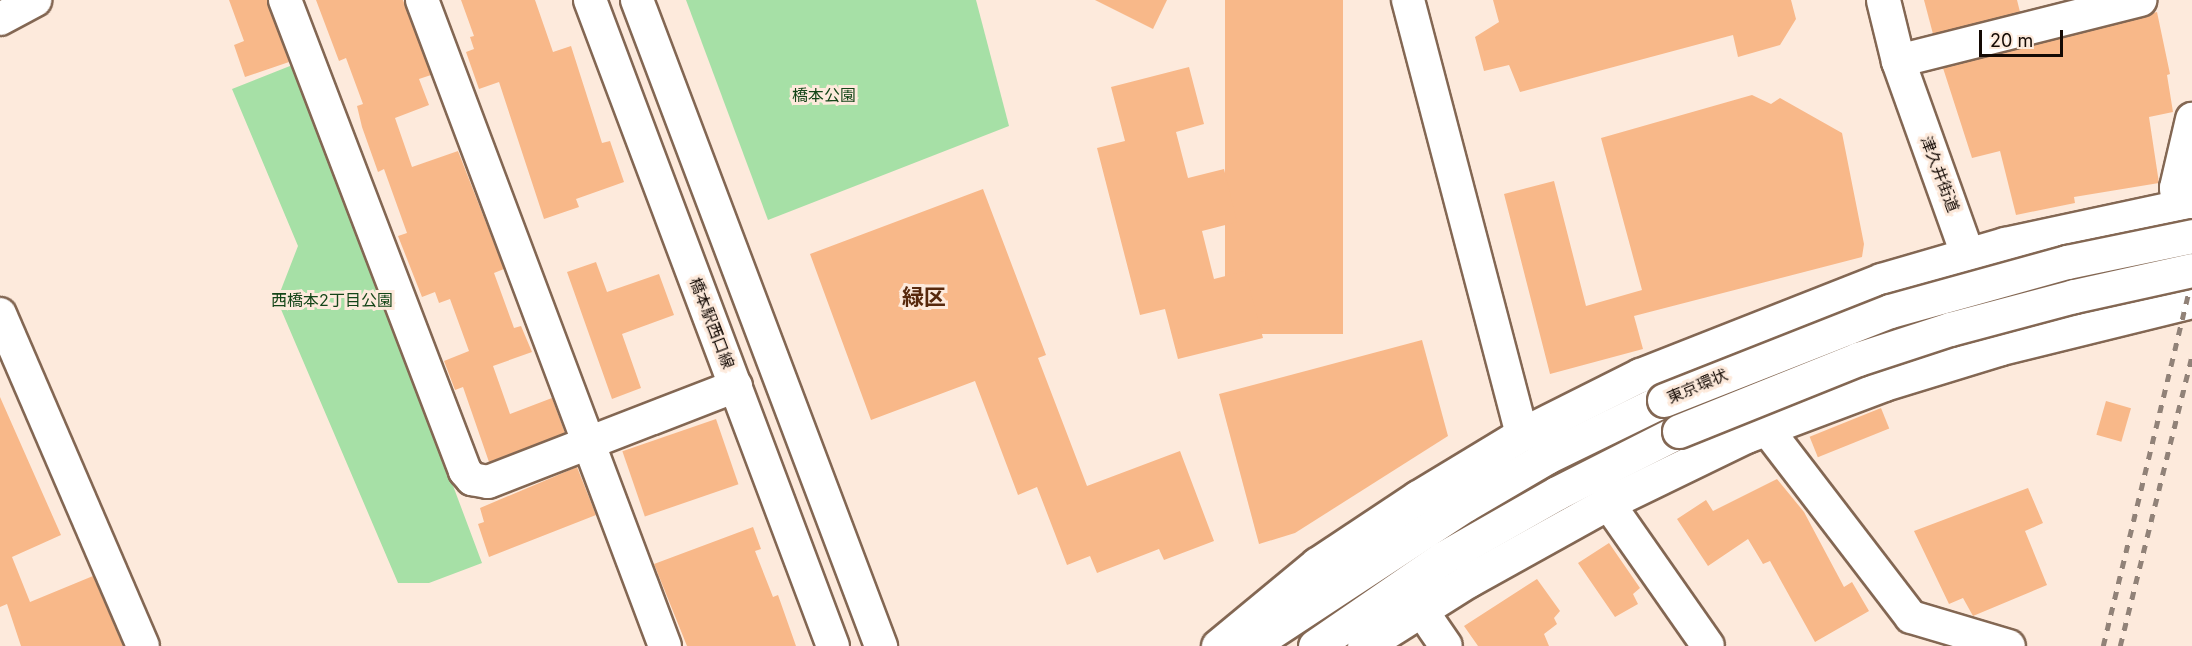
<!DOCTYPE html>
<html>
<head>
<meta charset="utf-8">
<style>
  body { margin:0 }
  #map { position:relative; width:2192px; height:646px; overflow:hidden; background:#fdeadc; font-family:Inter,"Noto Sans JP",sans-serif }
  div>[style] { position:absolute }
  .green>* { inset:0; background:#a6e0a6 }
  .building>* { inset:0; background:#f8b889; transform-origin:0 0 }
  .roads { filter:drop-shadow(2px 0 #836753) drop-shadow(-2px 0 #836753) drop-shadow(0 2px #836753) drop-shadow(0 -2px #836753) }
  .minor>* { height:32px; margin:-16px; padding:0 16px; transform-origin:16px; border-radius:16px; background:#fff }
  .highway>* { height:33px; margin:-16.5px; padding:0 16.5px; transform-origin:16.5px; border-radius:16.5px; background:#fff }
  .rail>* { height:4.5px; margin-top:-2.25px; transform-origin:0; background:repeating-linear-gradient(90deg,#918278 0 8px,transparent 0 16px) }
  .bridges { filter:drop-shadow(2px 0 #836753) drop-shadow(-2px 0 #836753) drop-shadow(0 2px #836753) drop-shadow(0 -2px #836753) }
  .highway-bridge>* { height:33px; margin:-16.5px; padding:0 16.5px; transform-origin:16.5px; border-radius:16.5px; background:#fff }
  span { translate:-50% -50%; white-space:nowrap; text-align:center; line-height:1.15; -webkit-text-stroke:6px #fdeadc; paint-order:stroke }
  .park-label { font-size:16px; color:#144518 }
  .street-label { font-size:16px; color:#140a04 }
  .district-label { font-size:22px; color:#57280c; font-weight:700 }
  .scale { position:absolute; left:1979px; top:30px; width:84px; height:27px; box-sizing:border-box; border:3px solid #140a04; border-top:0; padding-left:8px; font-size:18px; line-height:21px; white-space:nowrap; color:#140a04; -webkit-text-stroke:4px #fdeadc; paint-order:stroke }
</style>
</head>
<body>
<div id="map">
  <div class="green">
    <i style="clip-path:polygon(686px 0,976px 0,1009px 126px,768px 220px)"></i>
    <i style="clip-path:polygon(295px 64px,482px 563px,429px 583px,398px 583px,277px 300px,298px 246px,232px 89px)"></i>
  </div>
  <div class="building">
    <i style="clip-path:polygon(229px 0,267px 0,289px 62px,245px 77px,234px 45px,244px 41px)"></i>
    <i style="clip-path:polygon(316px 0,403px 0,431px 75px,419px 79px,429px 105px,395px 118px,412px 167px,458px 151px,504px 269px,494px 273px,514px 328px,521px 326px,532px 352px,493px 366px,510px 414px,552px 398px,565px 433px,489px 462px,463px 387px,455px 390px,444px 361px,469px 351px,450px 299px,439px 303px,435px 292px,422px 297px,398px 236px,407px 233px,384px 169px,378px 172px,362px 127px,357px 106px,363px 104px,346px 58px,339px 61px)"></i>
    <i style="clip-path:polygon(461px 0,535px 0,553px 52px,571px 46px,602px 143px,610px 141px,624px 182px,576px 199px,579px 207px,544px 219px,499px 82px,479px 89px,466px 52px,474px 49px,470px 37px,474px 36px)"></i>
    <i style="clip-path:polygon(1095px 0,1167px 0,1153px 29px)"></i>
    <i style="left:1225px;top:0;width:118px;height:334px"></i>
    <i style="clip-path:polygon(1493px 0,1791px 0,1796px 19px,1780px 45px,1738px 57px,1733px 35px,1520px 92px,1509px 65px,1484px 71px,1475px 37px,1499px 22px)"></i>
    <i style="clip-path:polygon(1924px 0,2017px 0,2020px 12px,1933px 34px)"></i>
    <i style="clip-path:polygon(2157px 12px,2170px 74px,2167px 75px,2173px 112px,2149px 117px,2159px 183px,2074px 197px,2075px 203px,2016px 215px,2000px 151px,1972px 158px,1943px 68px)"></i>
    <i style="clip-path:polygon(1189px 67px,1204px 124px,1176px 132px,1188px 178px,1224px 169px,1237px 222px,1202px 231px,1214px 279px,1245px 271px,1263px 338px,1178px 359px,1165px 309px,1140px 315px,1097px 148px,1125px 141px,1111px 87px)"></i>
    <i style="clip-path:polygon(1752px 95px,1771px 104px,1780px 98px,1842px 133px,1864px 244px,1862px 257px,1634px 316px,1643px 349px,1550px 374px,1504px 194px,1554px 181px,1586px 306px,1642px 290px,1601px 138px)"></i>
    <i style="clip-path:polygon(983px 189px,1046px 355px,1038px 358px,1087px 486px,1180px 451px,1214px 541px,1164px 560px,1159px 549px,1097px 573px,1090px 556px,1067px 565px,1037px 487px,1018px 495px,975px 381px,871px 420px,810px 254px)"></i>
    <i style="clip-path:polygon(596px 262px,607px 292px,659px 274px,674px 315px,622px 334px,641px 388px,612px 399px,567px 272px)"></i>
    <i style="clip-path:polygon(1422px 340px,1448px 436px,1295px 533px,1259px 544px,1219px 394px)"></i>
    <i style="clip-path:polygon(0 397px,61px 535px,12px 557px,30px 602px,93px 576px,123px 646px,21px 646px,7px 604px,0 607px)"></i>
    <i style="left:2106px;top:401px;width:26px;height:35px;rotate:16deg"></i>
    <i style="left:1881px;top:408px;width:22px;height:77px;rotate:68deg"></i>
    <i style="left:716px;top:419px;width:69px;height:99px;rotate:71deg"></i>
    <i style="clip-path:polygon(577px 467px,596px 515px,489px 557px,478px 524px,484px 522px,480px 508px)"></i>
    <i style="clip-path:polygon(1777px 479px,1804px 512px,1844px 587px,1852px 582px,1869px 611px,1815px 642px,1770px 561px,1763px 564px,1748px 539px,1708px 566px,1677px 519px,1706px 500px,1713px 511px)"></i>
    <i style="clip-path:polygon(2028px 488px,2043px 523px,2025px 531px,2047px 585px,1973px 616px,1963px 598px,1949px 604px,1914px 531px)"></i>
    <i style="clip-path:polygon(753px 527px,761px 549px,755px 551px,773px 597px,778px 595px,796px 646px,687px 646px,654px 564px)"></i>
    <i style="clip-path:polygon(1609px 543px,1640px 588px,1633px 594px,1638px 604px,1615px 617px,1578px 563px)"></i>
    <i style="clip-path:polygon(1537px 579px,1560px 611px,1554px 618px,1557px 624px,1544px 634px,1549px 646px,1478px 646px,1464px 626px)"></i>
  </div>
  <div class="roads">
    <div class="minor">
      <i style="left:285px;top:0;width:504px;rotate:69.08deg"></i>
      <i style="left:465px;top:471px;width:11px;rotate:49deg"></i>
      <i style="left:472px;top:479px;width:16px;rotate:11deg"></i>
      <i style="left:488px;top:482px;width:266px;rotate:-21.2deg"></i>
      <i style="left:422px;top:0;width:690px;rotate:69.39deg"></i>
      <i style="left:590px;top:0;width:690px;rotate:69.39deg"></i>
      <i style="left:637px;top:0;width:691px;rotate:69.31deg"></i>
      <i style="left:1408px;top:0;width:449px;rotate:75.3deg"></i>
      <i style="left:0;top:19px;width:40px;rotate:-28deg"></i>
      <i style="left:1898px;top:61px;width:250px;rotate:-14.1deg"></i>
      <i style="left:2178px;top:207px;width:19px;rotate:-96deg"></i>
      <i style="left:2176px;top:188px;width:71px;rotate:-76.9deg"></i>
      <i style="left:0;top:314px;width:361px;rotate:66.7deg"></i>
      <i style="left:1766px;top:428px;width:238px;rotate:52.5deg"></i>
      <i style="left:1911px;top:617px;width:102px;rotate:16.5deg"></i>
      <i style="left:1608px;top:503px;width:174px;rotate:55deg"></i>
      <i style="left:1422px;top:611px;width:42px;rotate:55.6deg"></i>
    </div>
    <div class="highway">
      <i style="left:1883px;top:0;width:63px;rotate:76.2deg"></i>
      <i style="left:1898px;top:61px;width:303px;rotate:70.3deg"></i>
      <i style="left:1218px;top:646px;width:129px;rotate:-39.6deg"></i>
      <i style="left:1317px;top:564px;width:121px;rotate:-33.6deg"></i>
      <i style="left:1418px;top:497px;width:122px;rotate:-31.2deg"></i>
      <i style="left:1522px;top:434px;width:132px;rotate:-26.6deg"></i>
      <i style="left:1640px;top:375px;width:259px;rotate:-21.5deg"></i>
      <i style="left:1881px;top:280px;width:129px;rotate:-16.2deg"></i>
      <i style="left:2005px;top:244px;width:191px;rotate:-12.1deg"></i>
      <i style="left:1250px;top:646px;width:257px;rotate:-33.3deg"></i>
      <i style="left:1465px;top:505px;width:95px;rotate:-30.3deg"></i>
      <i style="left:1547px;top:457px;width:130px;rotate:-26deg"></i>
      <i style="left:1315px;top:646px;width:155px;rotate:-34.5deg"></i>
      <i style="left:1443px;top:558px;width:131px;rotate:-29.7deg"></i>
      <i style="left:1557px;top:493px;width:137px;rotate:-26.9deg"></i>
      <i style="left:1364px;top:646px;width:124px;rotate:-32.2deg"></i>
      <i style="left:1469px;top:580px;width:159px;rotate:-29deg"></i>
      <i style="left:1608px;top:503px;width:153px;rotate:-25.9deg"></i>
      <i style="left:1746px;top:436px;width:147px;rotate:-20.6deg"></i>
      <i style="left:1884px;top:384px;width:122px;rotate:-17.1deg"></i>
      <i style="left:2001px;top:348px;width:197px;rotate:-13.8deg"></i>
    </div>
  </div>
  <div class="rail">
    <i style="left:2103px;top:646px;width:380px;rotate:-76.4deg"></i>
    <i style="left:2120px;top:646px;width:300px;rotate:-76.1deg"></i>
  </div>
  <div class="bridges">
    <div class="highway-bridge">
      <i style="left:1664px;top:400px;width:243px;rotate:-21.5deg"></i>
      <i style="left:1890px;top:311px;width:184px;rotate:-15.5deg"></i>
      <i style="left:2067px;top:262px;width:128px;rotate:-11.7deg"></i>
      <i style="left:1679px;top:431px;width:193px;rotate:-21.9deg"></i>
      <i style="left:1858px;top:359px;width:97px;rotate:-18.1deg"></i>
      <i style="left:1950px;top:329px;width:128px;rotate:-14.9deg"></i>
      <i style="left:2074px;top:296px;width:121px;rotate:-12.4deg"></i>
    </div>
  </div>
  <div class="park-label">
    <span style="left:824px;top:95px">橋本公園</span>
    <span style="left:332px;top:300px">西橋本2丁目公園</span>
  </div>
  <div class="street-label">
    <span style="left:1940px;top:174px;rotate:69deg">津久井街道</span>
    <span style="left:712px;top:323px;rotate:69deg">橋本駅西口線</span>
    <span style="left:1697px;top:386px;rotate:-23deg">東京環状</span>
  </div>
  <div class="district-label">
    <span style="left:924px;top:298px">緑区</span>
  </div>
  <div class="scale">20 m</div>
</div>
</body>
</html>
